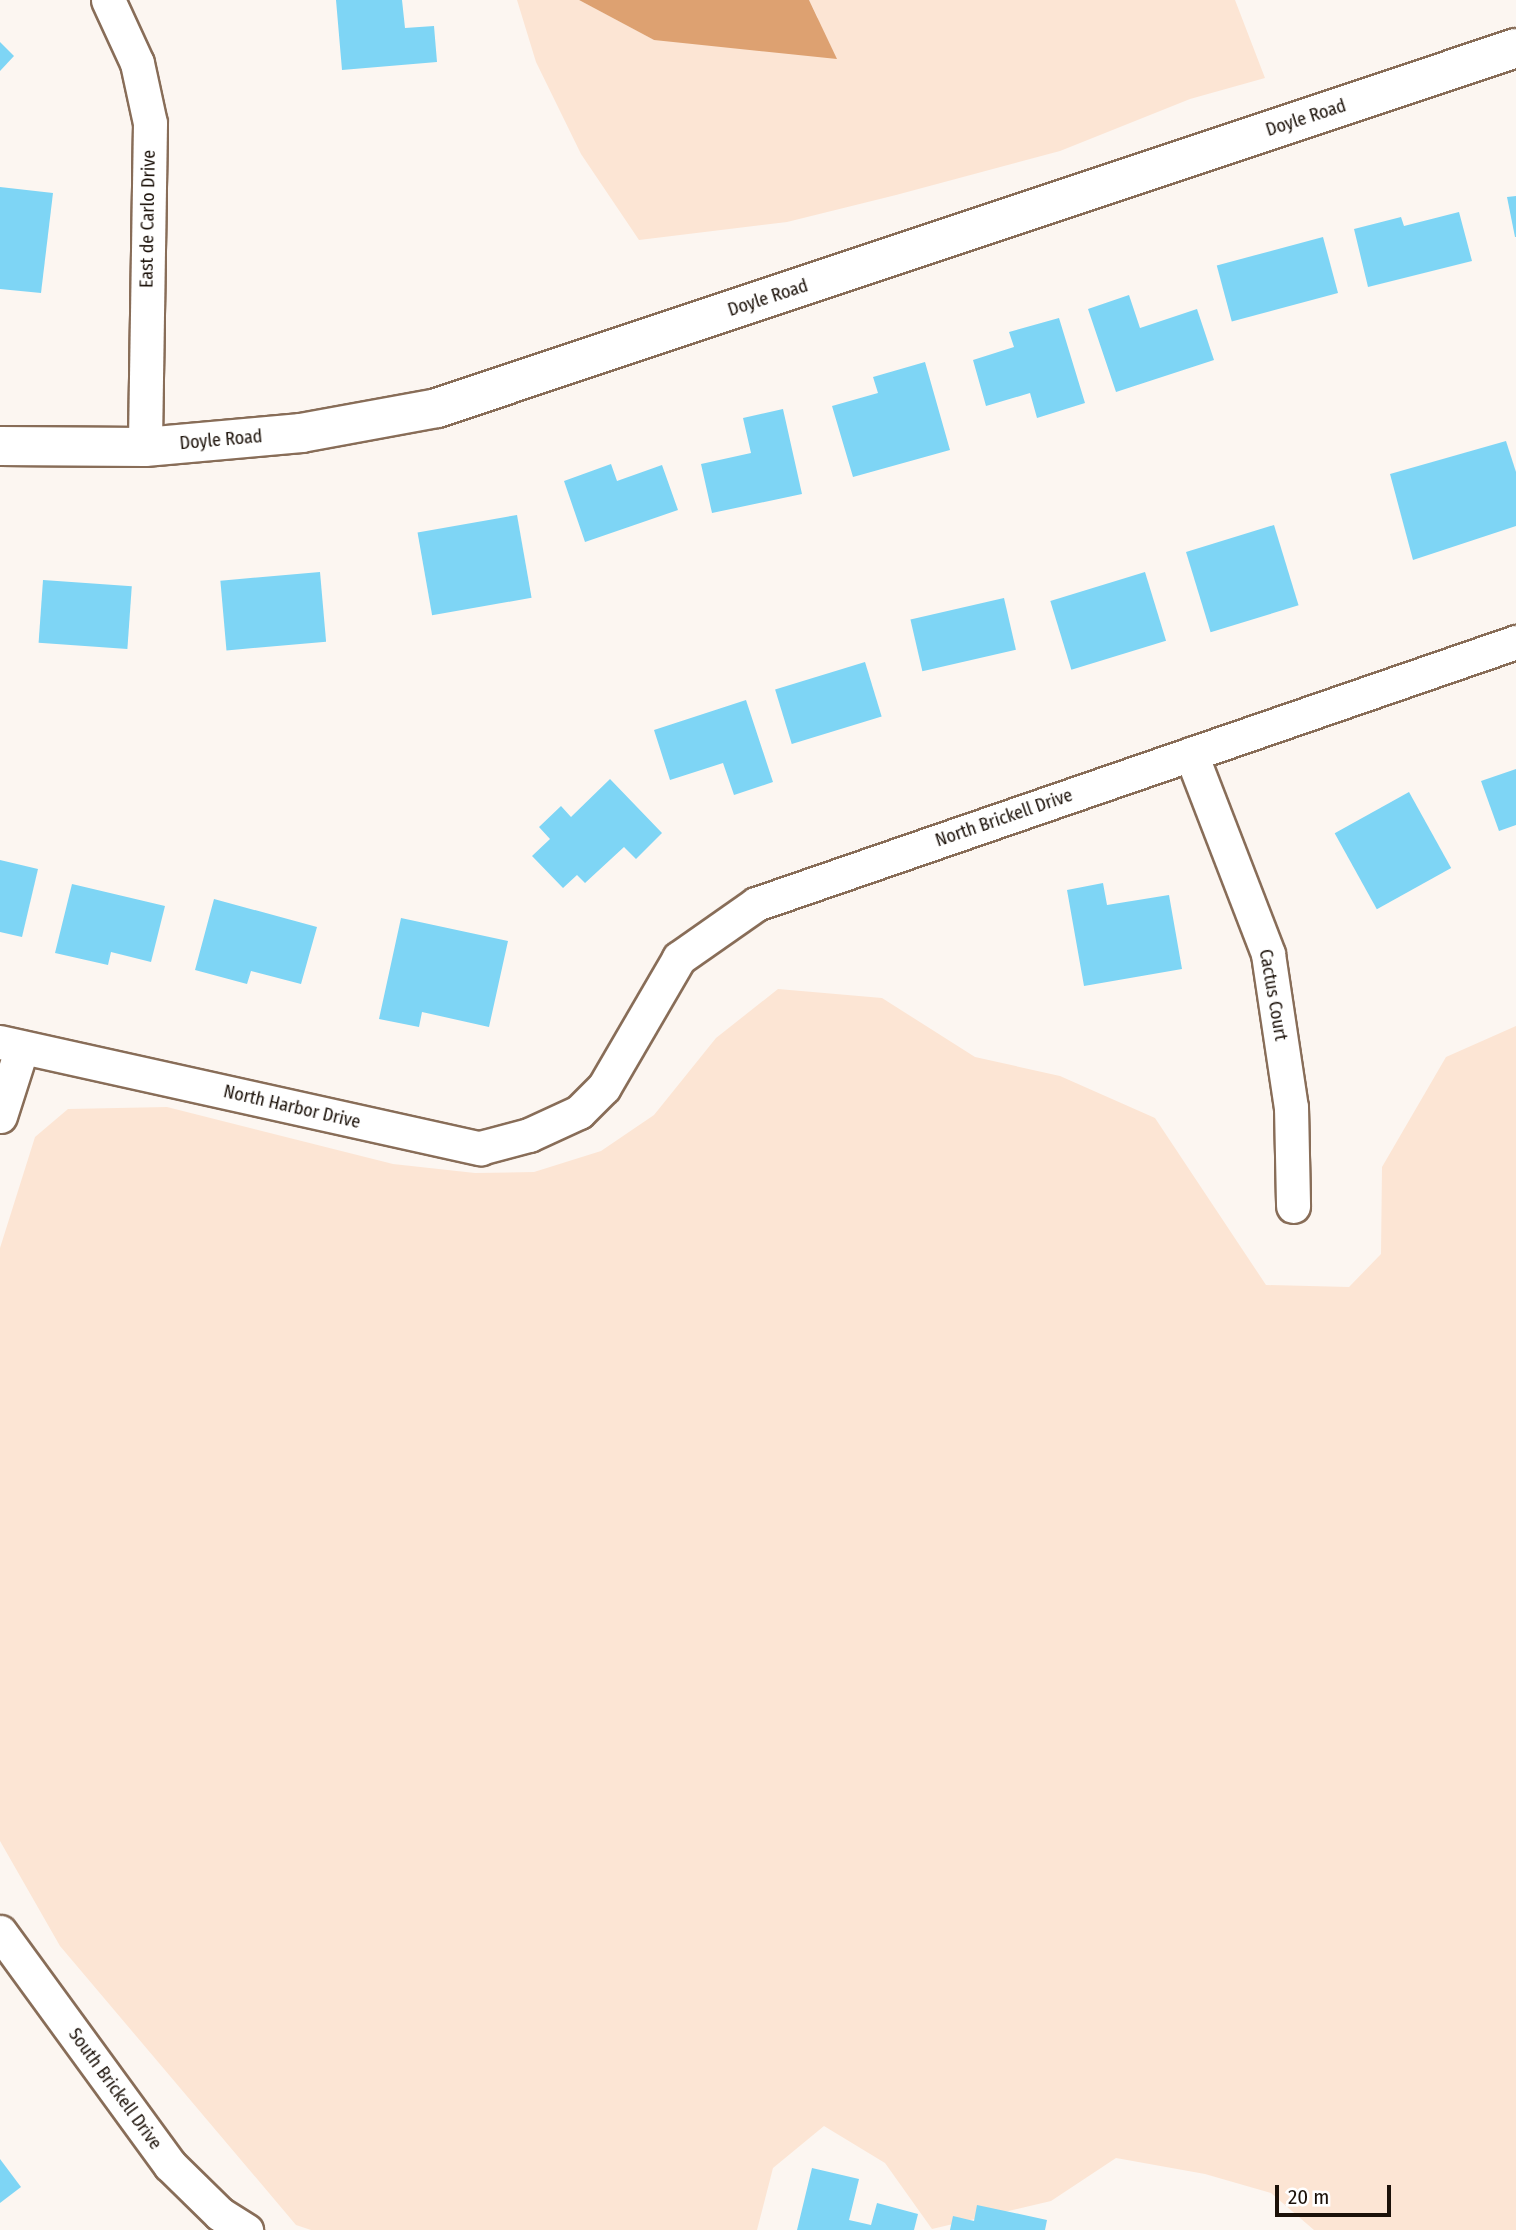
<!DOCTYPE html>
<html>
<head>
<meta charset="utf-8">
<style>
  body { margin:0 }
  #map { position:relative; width:1516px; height:2230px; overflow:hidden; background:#fcf6f1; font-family:"Fira Sans Condensed",sans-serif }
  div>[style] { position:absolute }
  .green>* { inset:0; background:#fce5d4 }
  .water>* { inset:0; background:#dda171 }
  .building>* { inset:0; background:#7ed5f5; transform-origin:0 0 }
  .roads { filter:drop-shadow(2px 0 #886d58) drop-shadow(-2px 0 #886d58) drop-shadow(0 2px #886d58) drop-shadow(0 -2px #886d58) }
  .minor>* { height:33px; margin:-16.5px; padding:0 16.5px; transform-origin:16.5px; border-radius:16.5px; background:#fff }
  .secondary>* { height:38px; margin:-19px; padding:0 19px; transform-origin:19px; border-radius:19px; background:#fff }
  span { translate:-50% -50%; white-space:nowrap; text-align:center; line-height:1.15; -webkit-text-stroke:7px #fff; paint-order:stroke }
  .street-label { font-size:18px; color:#1b1109 }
  .scale { position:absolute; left:1275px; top:2185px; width:116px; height:32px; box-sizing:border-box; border:4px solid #1b1109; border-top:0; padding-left:9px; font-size:21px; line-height:24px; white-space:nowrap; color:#1b1109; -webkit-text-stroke:5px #fff; paint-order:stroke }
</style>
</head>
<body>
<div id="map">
  <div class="green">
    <i style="clip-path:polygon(517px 0,579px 0,654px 40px,818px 18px,809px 0,1235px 0,1265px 78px,1190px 99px,1060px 151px,896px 195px,787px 222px,639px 240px,581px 154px,536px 62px)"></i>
    <i style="clip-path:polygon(778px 989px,882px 998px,975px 1057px,1060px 1076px,1155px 1118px,1266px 1285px,1349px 1287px,1381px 1254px,1382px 1167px,1446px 1057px,1516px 1026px,1516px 2230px,1314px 2230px,1271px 2193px,1205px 2174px,1116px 2158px,1051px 2201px,932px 2229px,885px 2163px,824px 2126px,773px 2168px,757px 2230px,311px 2230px,296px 2225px,60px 1946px,0 1841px,0 1248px,35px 1137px,68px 1109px,167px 1107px,393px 1164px,475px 1173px,534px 1172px,601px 1151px,654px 1115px,716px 1038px)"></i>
  </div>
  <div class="water">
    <i style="clip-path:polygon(579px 0,809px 0,837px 59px,654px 40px)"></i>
  </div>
  <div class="building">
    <i style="clip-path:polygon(336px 0,402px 0,405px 28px,434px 26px,437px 62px,342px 70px)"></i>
    <i style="clip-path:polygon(0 42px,14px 56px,0 71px)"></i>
    <i style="clip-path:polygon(0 187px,53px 193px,41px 293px,0 289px)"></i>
    <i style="clip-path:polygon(1516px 196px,1516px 237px,1515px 237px,1507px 197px)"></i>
    <i style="clip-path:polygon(1459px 212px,1472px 261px,1368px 287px,1354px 229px,1401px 217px,1404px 226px)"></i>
    <i style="left:1323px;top:237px;width:58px;height:110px;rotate:75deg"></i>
    <i style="clip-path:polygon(1129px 295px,1140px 328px,1197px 309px,1214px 360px,1116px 392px,1088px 309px)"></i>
    <i style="clip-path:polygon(1059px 318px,1085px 403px,1037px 418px,1030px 393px,986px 406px,973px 360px,1014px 347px,1009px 332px)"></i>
    <i style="clip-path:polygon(925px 362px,950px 450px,853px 477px,832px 406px,878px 393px,873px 377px)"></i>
    <i style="clip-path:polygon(783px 409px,802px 494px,712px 513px,701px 464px,751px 453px,743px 418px)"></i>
    <i style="clip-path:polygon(1506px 441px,1516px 472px,1516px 526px,1413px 560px,1390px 474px)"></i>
    <i style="clip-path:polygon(611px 464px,617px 481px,662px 465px,678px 510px,585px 542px,564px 481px)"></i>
    <i style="left:517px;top:515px;width:84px;height:101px;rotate:80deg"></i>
    <i style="left:1274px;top:525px;width:84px;height:92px;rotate:73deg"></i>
    <i style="left:320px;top:572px;width:70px;height:100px;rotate:85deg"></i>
    <i style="left:1145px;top:572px;width:72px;height:99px;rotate:73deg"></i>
    <i style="left:43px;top:580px;width:89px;height:63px;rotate:4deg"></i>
    <i style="left:1004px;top:598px;width:53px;height:96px;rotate:77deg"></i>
    <i style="left:865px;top:662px;width:57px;height:94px;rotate:73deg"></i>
    <i style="clip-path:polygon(746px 700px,773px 782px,734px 795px,723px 763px,670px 780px,654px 730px)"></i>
    <i style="clip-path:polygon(1516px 769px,1516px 825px,1499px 831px,1481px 781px)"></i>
    <i style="clip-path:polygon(610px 779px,662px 833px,636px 859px,624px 847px,585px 883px,577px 875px,563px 888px,532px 856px,550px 839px,539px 827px,561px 806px,571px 817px)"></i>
    <i style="left:1409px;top:792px;width:87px;height:85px;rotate:61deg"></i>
    <i style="clip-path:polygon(0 860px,38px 869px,22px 937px,0 932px)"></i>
    <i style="clip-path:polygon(1103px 883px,1107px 905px,1169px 895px,1182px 969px,1084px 986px,1067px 890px)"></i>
    <i style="clip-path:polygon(72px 884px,165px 906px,151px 962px,111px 952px,108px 965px,55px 953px)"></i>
    <i style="clip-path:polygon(214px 899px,317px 927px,301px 984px,251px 971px,247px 984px,195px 970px)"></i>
    <i style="clip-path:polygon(401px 918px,508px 941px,489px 1027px,422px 1012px,419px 1027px,379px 1019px)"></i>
    <i style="clip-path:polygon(0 2159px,21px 2187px,0 2203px)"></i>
    <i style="clip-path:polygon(812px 2168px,859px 2179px,849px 2220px,871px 2225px,877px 2203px,918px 2214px,914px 2230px,797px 2230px)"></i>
    <i style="clip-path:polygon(977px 2205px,1047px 2220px,1045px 2230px,950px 2230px,953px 2216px,974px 2221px)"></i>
  </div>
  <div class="roads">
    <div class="minor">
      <i style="left:108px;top:0;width:69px;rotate:65.3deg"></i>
      <i style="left:137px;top:63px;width:61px;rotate:77.8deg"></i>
      <i style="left:150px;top:123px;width:324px;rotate:90.9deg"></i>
      <i style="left:1191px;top:754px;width:214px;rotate:68.9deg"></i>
      <i style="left:1268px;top:954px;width:155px;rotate:81.5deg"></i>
      <i style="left:1291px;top:1107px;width:99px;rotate:88.8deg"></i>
      <i style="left:0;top:1042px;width:492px;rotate:12.5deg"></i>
      <i style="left:480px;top:1148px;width:51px;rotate:-14.9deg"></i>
      <i style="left:529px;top:1135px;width:55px;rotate:-24.7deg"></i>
      <i style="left:579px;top:1112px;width:35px;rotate:-45deg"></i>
      <i style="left:604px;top:1087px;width:149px;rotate:-59.8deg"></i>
      <i style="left:679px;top:958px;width:94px;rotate:-35deg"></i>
      <i style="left:756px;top:904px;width:804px;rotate:-19.02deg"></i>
      <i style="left:0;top:1116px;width:72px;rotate:-72.3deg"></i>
      <i style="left:0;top:1932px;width:288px;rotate:53.9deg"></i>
      <i style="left:170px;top:2165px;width:70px;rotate:44.4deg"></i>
      <i style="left:220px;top:2214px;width:31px;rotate:32deg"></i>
    </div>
    <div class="secondary">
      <i style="left:0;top:446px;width:145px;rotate:0.4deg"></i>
      <i style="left:145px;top:447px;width:157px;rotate:-5.1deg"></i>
      <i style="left:301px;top:433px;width:138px;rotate:-10.4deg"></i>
      <i style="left:437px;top:408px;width:1137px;rotate:-18.45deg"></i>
    </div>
  </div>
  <div class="street-label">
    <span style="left:1306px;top:118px;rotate:-18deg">Doyle Road</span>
    <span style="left:148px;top:219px;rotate:-89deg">East de Carlo Drive</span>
    <span style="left:768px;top:298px;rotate:-18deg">Doyle Road</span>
    <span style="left:221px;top:440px;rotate:-5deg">Doyle Road</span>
    <span style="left:1004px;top:818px;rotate:-19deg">North Brickell Drive</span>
    <span style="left:1273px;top:995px;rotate:80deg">Cactus Court</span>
    <span style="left:292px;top:1107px;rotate:13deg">North Harbor Drive</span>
    <span style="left:115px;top:2089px;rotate:54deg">South Brickell Drive</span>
  </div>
  <div class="scale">20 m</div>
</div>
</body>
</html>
